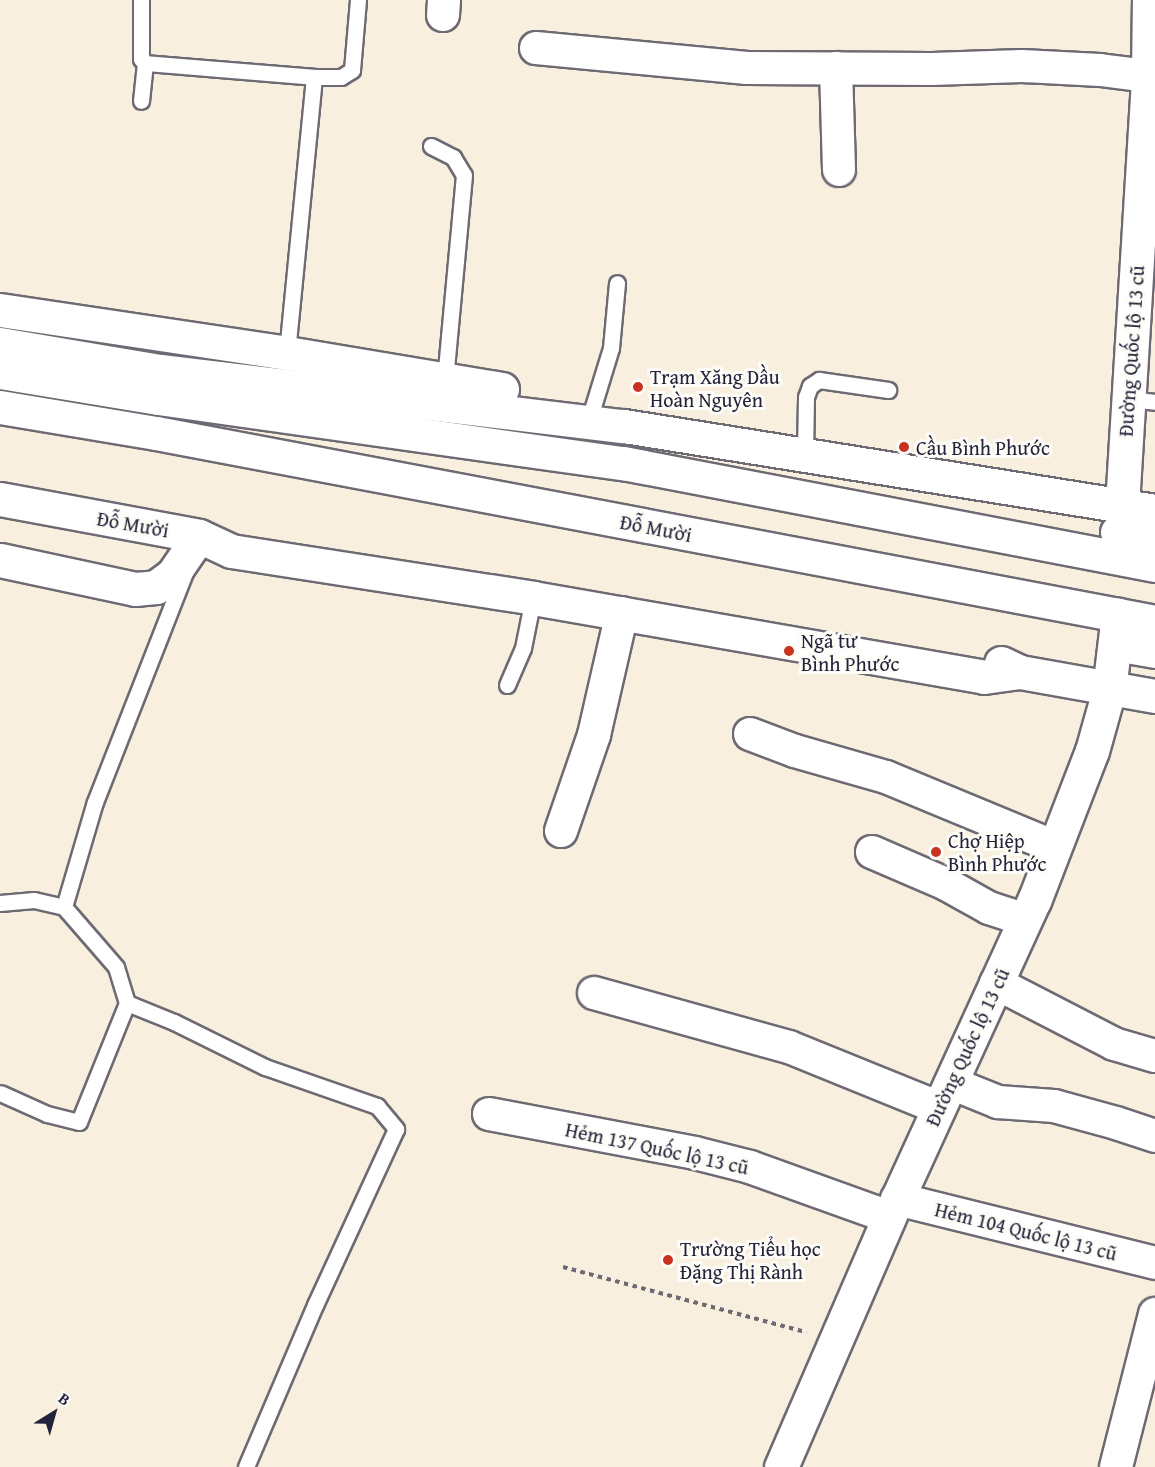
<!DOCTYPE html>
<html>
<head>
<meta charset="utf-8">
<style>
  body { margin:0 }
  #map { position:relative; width:1155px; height:1467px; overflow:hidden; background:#f8efde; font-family:"Gentium Book Plus",serif }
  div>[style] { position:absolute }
  .path>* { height:4px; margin-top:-2px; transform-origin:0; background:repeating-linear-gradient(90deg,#6d6a74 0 4.5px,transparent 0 9px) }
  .roads { filter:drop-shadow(2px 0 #6d6a74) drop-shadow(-2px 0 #6d6a74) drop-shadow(0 2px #6d6a74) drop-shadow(0 -2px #6d6a74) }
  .service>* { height:15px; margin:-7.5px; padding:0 7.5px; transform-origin:7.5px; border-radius:7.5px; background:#fff }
  .minor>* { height:32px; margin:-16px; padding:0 16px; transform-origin:16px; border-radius:16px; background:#fff }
  .tertiary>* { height:33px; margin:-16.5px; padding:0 16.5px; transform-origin:16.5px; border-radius:16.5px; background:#fff }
  .trunk>* { height:33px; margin:-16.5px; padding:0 16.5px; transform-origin:16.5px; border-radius:16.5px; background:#fff }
  .dots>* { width:16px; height:16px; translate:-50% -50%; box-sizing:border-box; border:3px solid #fdfcf7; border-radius:50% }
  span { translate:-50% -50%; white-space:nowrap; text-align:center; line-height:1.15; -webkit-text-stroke:6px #fdfcf7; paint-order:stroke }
  .street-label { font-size:20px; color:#22223b }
  .poi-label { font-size:20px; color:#22223b }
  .left { translate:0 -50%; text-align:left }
  .north { position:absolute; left:24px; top:1383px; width:60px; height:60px; -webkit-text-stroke:4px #fdfcf7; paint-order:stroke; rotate:37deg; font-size:16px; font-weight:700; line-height:24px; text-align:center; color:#22223b }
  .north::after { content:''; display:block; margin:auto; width:21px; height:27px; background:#22223b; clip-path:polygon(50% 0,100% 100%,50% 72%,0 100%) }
</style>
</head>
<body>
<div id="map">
  <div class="path">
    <i style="left:563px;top:1267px;width:252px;rotate:15deg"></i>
  </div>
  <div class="roads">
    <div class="service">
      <i style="left:141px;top:0;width:59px;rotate:90deg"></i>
      <i style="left:141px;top:59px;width:6px;rotate:45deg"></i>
      <i style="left:145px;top:63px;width:38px;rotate:96deg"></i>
      <i style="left:145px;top:63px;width:170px;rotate:4.7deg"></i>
      <i style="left:314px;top:77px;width:277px;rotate:95.6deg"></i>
      <i style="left:314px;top:77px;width:27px"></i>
      <i style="left:341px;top:77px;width:13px;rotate:-32deg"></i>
      <i style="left:352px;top:70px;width:70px;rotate:-85.1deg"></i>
      <i style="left:431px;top:146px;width:25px;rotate:27deg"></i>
      <i style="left:453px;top:157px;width:21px;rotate:59deg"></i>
      <i style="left:464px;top:175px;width:207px;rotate:95.3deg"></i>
      <i style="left:1128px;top:399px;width:27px;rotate:6deg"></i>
      <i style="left:592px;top:410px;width:65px;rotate:-73deg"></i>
      <i style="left:611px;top:348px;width:65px;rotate:-84.7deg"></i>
      <i style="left:805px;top:455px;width:58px;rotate:-89deg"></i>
      <i style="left:806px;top:397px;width:12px;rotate:-70deg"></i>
      <i style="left:810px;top:386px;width:11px;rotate:-34deg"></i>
      <i style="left:819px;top:380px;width:70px;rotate:8.2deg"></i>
      <i style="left:507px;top:685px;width:40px;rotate:-66.6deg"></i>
      <i style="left:523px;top:648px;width:51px;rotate:-78.7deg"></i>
      <i style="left:0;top:903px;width:34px;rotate:-5deg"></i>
      <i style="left:34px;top:900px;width:31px;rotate:13deg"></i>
      <i style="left:64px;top:907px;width:79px;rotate:49.1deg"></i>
      <i style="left:116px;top:967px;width:38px;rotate:73deg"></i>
      <i style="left:127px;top:1003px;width:128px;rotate:112deg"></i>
      <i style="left:79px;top:1122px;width:33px;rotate:-166deg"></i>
      <i style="left:47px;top:1114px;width:51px;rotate:-155.9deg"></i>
      <i style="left:64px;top:907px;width:109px;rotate:-73.6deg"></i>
      <i style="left:95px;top:802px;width:247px;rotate:-68.6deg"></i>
      <i style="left:127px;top:1003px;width:51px;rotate:22deg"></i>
      <i style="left:174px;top:1022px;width:102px;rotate:26.3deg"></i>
      <i style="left:265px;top:1067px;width:119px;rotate:19.2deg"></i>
      <i style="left:377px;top:1106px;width:30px;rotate:50deg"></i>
      <i style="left:396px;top:1129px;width:194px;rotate:114.7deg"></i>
      <i style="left:315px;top:1305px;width:176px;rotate:113.1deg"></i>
    </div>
    <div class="minor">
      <i style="left:443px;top:15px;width:15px;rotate:-86deg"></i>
      <i style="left:536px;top:48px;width:212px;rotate:5.4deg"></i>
      <i style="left:747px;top:68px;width:185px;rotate:0.3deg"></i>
      <i style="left:932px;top:69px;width:90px;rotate:-1.9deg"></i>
      <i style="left:1022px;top:66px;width:78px;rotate:2.9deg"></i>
      <i style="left:1100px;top:70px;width:55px;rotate:7.3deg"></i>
      <i style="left:836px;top:68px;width:102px;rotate:88.3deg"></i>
      <i style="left:750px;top:734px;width:48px;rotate:20.7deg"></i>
      <i style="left:795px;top:751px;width:95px;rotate:15.9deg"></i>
      <i style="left:886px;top:777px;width:183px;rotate:22.5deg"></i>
      <i style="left:561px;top:831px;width:102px;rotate:-71deg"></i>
      <i style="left:594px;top:735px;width:125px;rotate:-77.1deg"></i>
      <i style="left:872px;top:852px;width:81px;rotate:23.4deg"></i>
      <i style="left:946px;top:884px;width:49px;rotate:29.2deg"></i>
      <i style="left:989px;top:908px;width:38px;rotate:18deg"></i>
      <i style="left:996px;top:983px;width:133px;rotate:27.3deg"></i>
      <i style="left:1114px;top:1044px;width:43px;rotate:16.3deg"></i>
      <i style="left:594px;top:993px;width:202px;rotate:15.5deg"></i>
      <i style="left:789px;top:1047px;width:162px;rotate:22.1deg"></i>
      <i style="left:951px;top:1083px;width:51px;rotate:22deg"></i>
      <i style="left:998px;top:1102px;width:56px;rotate:4.1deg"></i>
      <i style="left:1054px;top:1106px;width:64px;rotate:15.3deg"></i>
      <i style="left:1116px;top:1123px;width:41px;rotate:18.4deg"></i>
      <i style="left:489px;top:1114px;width:210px;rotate:10.7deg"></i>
      <i style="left:695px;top:1153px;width:57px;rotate:14.3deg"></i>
      <i style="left:750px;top:1167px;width:148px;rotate:19.8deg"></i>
      <i style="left:897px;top:1199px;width:266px;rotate:13.9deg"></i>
      <i style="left:1116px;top:1467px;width:158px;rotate:-75.7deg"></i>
    </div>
    <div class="tertiary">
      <i style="left:1122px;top:505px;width:429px;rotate:-86.5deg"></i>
      <i style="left:1148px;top:77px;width:77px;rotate:-89.3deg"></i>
      <i style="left:781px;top:1467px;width:272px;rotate:-66.6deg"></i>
      <i style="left:889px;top:1217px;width:348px;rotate:-65.4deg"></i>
      <i style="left:1034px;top:901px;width:161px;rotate:-68.9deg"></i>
      <i style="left:1092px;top:751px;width:63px;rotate:-74.4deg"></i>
    </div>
    <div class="trunk">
      <i style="left:0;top:310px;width:290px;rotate:8.5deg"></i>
      <i style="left:287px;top:353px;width:218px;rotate:9.5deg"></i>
      <i style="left:0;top:344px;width:162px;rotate:9.6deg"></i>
      <i style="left:160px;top:371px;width:467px;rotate:6.8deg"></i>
      <i style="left:624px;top:426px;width:538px;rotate:9.09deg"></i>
      <i style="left:0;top:372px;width:160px;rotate:9.3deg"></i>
      <i style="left:158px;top:398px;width:470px;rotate:8deg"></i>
      <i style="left:623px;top:463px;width:542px;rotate:10.85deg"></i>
      <i style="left:0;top:407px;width:158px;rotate:9.5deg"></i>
      <i style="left:156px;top:433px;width:1017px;rotate:10.71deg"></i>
      <i style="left:0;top:499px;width:202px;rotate:10.5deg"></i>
      <i style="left:199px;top:536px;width:35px;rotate:25deg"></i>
      <i style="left:231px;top:551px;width:306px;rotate:8.8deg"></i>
      <i style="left:533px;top:598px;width:458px;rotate:9.9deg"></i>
      <i style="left:984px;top:677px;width:36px;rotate:-8deg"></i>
      <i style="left:1117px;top:532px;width:39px;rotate:10deg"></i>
      <i style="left:0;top:560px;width:138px;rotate:12.1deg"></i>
      <i style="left:135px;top:589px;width:21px;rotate:-5deg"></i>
      <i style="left:156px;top:587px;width:21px;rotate:-37deg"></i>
      <i style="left:173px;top:574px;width:46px;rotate:-55.6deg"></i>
      <i style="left:1115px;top:644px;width:41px;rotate:9.9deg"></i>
      <i style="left:1001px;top:663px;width:21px;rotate:25deg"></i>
      <i style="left:1020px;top:672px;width:137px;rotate:10.1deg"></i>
      <i style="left:1109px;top:690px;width:76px;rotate:-83.2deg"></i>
    </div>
  </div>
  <div class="dots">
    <i style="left:638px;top:387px;background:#c8321e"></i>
    <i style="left:904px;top:447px;background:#c8321e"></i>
    <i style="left:789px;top:651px;background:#c8321e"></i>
    <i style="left:936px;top:852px;background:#c8321e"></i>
    <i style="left:668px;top:1260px;background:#c8321e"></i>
  </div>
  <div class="street-label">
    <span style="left:1131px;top:351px;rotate:-86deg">Đường Quốc lộ 13 cũ</span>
    <span style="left:133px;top:524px;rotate:10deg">Đỗ Mười</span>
    <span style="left:656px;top:528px;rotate:11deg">Đỗ Mười</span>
    <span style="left:967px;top:1047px;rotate:-65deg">Đường Quốc lộ 13 cũ</span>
    <span style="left:657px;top:1148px;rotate:12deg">Hẻm 137 Quốc lộ 13 cũ</span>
    <span style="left:1026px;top:1231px;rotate:14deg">Hẻm 104 Quốc lộ 13 cũ</span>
  </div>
  <div class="poi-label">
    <span class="left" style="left:650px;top:388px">Trạm Xăng Dầu<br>Hoàn Nguyên</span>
    <span class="left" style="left:916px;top:447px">Cầu Bình Phước</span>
    <span class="left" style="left:801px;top:652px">Ngã tư<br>Bình Phước</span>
    <span class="left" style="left:948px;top:852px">Chợ Hiệp<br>Bình Phước</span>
    <span class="left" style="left:680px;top:1260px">Trường Tiểu học<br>Đặng Thị Rành</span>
  </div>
  <div class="north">B</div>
</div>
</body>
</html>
